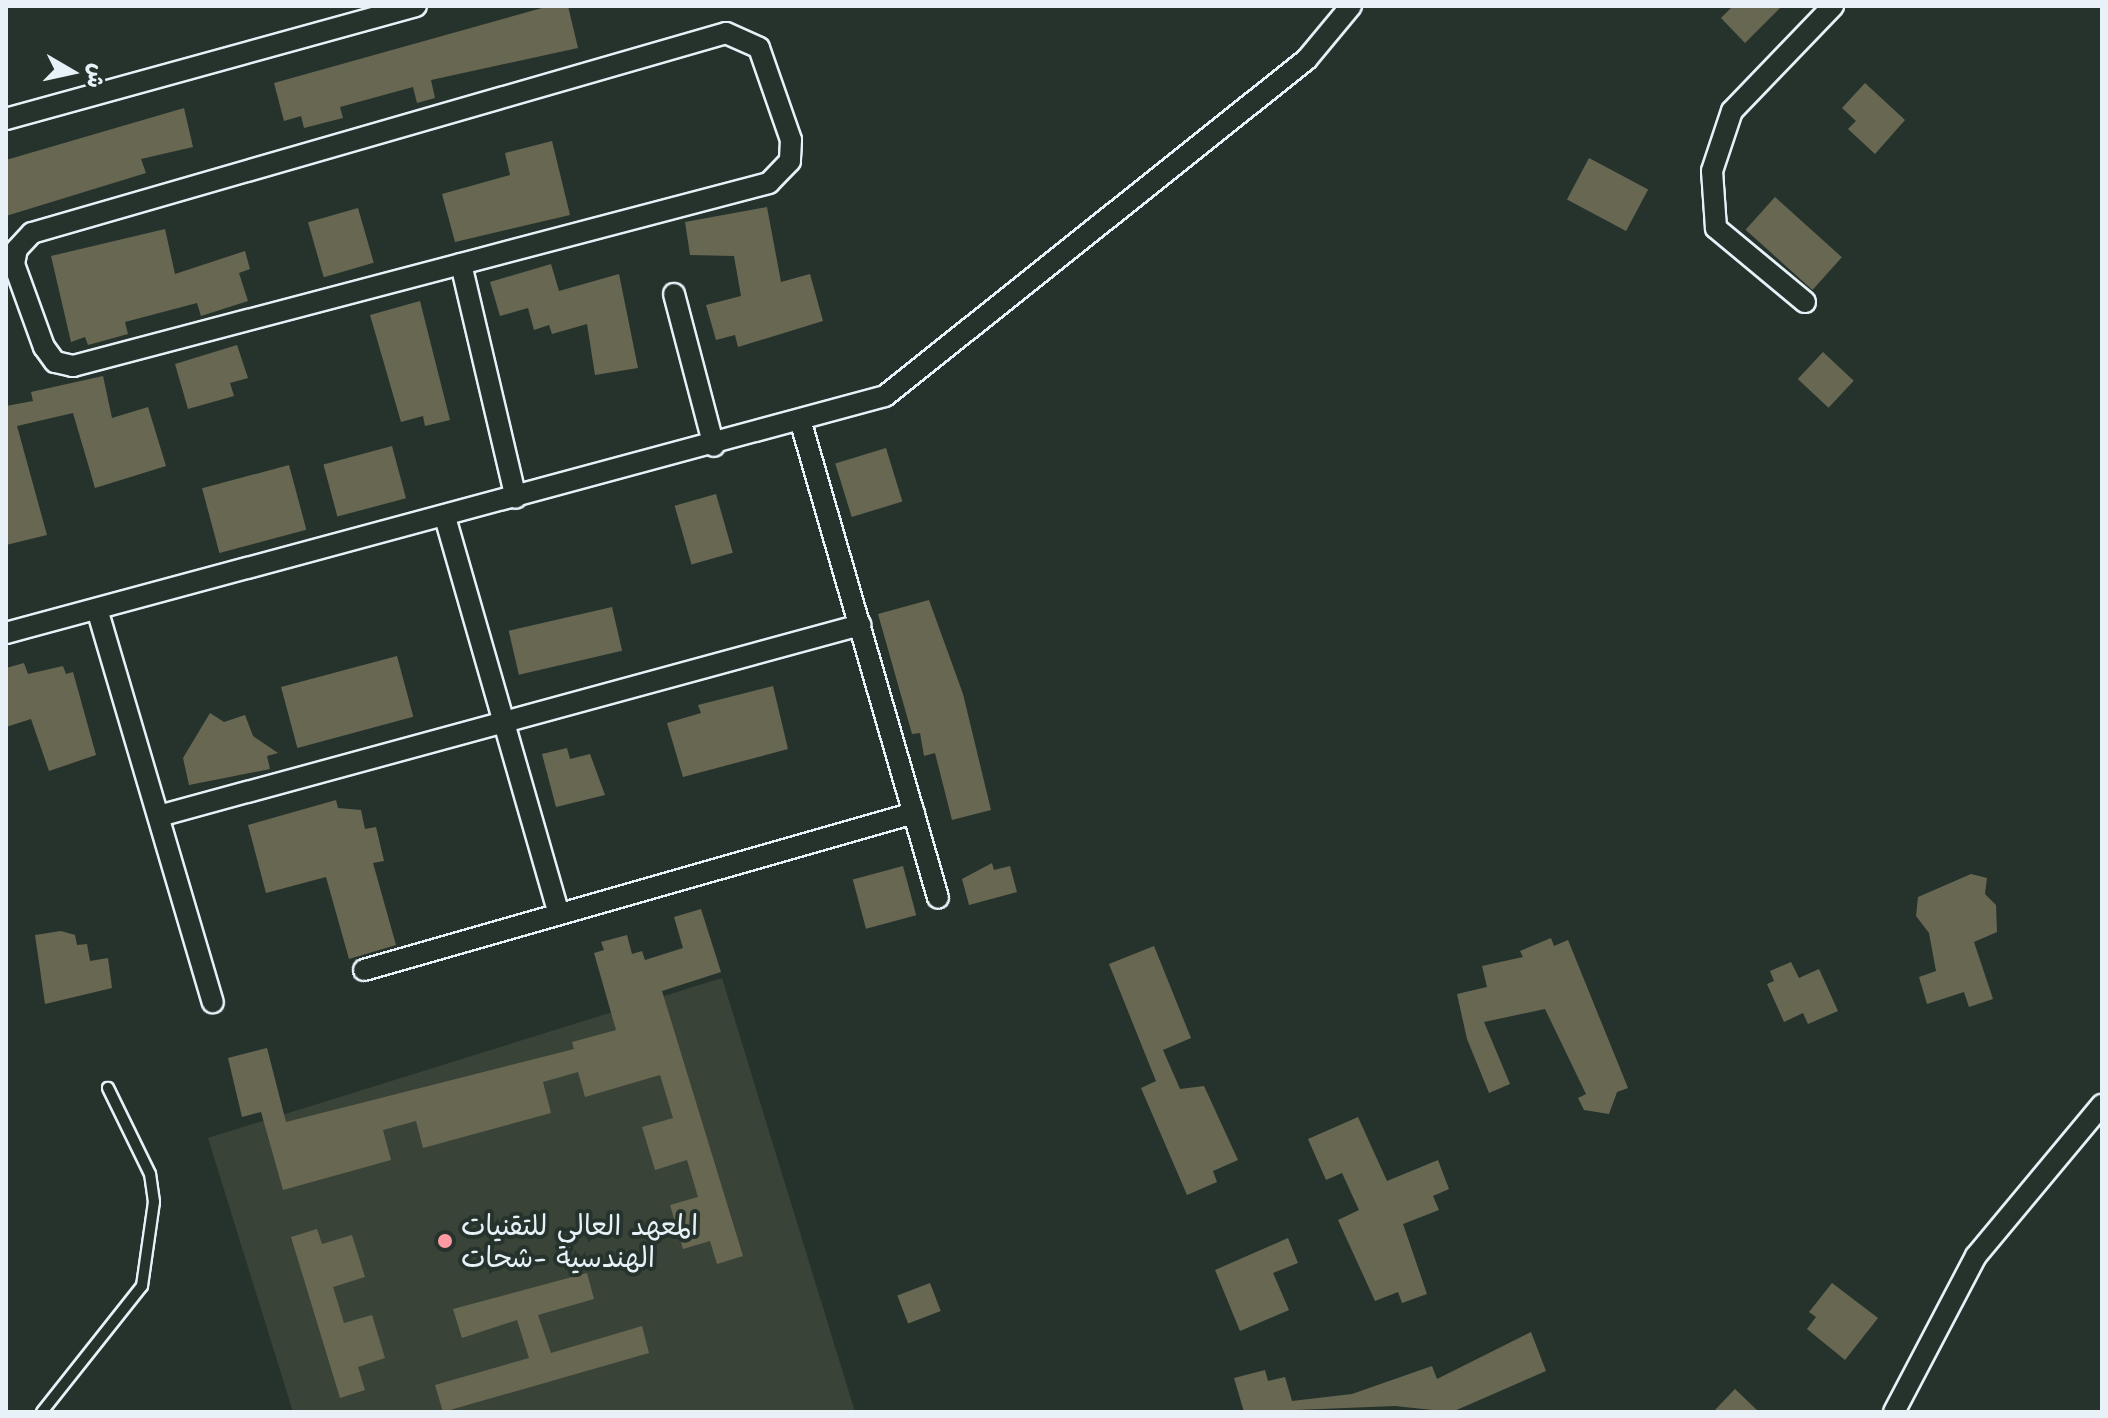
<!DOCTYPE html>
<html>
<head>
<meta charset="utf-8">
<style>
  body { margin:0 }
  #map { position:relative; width:2108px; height:1418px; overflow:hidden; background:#26332d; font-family:"Shantell Sans","Playpen Sans Arabic",sans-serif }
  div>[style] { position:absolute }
  .built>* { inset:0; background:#3a4338 }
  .building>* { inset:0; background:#686852; transform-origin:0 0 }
  .roads { filter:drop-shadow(2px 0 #e8f1f8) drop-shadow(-2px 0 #e8f1f8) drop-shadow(0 2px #e8f1f8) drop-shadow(0 -2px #e8f1f8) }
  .service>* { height:10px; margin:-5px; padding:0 5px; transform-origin:5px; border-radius:5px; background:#26332d }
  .minor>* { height:20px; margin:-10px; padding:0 10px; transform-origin:10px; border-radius:10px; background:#26332d }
  .dots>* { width:22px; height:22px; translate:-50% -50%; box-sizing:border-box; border:4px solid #26332d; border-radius:50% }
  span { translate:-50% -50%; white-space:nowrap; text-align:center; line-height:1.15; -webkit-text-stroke:8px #26332d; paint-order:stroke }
  .poi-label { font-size:28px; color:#e8f1f8 }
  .left { translate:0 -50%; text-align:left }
  .frame { position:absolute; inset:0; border:8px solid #e8f1f8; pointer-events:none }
  .north { position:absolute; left:32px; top:32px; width:80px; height:80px; -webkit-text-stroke:6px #26332d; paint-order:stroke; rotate:99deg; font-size:22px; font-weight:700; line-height:32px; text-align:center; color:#e8f1f8 }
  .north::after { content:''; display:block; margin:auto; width:28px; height:36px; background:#e8f1f8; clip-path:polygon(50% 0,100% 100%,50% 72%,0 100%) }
</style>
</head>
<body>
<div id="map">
  <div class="built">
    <i style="clip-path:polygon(722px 978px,855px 1412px,293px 1412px,208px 1138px)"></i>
  </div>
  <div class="building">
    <i style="clip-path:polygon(549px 6px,568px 6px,578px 48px,431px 80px,435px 98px,417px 103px,413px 87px,340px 107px,343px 118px,304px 128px,301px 116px,284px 121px,274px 83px)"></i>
    <i style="clip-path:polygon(1733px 6px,1782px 6px,1745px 43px,1721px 18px)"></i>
    <i style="clip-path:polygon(1865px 83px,1905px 120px,1875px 154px,1848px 129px,1856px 121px,1842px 108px)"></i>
    <i style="clip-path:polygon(184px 108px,193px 147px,141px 159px,146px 173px,6px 216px,6px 160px)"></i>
    <i style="clip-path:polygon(552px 141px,570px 215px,455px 242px,442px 194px,510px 175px,505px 153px)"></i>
    <i style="left:1589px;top:158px;width:67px;height:47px;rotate:28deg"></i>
    <i style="left:1775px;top:197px;width:90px;height:44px;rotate:42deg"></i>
    <i style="clip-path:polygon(767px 207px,781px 282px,810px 274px,823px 321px,738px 347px,735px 335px,716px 340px,706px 305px,741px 296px,734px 256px,690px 255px,685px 222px)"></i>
    <i style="left:358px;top:208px;width:57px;height:52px;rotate:74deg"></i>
    <i style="clip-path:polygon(165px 229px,175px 274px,245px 251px,250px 269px,239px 273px,248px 301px,201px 316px,197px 303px,125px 322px,128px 334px,88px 345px,85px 337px,71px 342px,51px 256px)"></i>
    <i style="clip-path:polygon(551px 264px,559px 291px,619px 274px,638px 368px,595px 375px,587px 324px,552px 334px,549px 325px,534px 330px,528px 308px,500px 316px,490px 282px)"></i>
    <i style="clip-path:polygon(420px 301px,450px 420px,425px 426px,423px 416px,401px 422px,370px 315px)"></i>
    <i style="clip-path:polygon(237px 345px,248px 378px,230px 383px,234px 396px,188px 409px,175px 364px)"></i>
    <i style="left:1823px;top:352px;width:42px;height:37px;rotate:43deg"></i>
    <i style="clip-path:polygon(103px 376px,112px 418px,148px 407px,166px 466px,95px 488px,73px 413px,17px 426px,47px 535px,6px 545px,6px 406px,33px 401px,31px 392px)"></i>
    <i style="left:392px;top:446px;width:54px;height:71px;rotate:75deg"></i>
    <i style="left:886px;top:448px;width:56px;height:53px;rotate:73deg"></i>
    <i style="left:289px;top:465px;width:67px;height:90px;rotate:75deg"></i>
    <i style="left:716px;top:494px;width:61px;height:43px;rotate:74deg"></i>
    <i style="clip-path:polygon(929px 600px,963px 694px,991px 810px,952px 820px,935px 753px,924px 756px,920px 733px,912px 734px,878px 614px)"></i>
    <i style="left:612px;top:607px;width:45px;height:106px;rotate:77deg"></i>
    <i style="left:397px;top:656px;width:63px;height:120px;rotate:75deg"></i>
    <i style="clip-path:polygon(24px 663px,28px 674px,63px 666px,66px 674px,73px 672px,96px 755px,49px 771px,31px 719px,6px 727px,6px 668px)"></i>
    <i style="clip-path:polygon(773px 686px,788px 749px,683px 777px,667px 723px,701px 713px,698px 705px)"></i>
    <i style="clip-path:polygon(210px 713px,224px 722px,245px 715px,253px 736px,278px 753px,267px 756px,270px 769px,189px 785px,183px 758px)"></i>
    <i style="clip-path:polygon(567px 748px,570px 759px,590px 754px,605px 795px,556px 807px,542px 754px)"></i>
    <i style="clip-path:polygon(336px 800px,338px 808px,361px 810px,365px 829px,376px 827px,384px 861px,373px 863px,396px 945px,349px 959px,326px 877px,266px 893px,248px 825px)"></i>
    <i style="clip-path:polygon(992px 863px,994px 870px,1010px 866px,1017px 892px,969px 905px,962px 879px)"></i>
    <i style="left:903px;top:866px;width:51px;height:52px;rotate:75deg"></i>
    <i style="clip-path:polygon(1971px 874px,1987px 878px,1985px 894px,1996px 905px,1997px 932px,1974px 942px,1993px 999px,1969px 1007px,1964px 992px,1927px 1004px,1919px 977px,1936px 971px,1929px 933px,1916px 916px,1918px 897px)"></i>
    <i style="clip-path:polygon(701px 909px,721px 972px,662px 991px,743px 1256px,717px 1264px,710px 1241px,683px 1249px,670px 1205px,698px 1197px,687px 1160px,655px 1170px,642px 1127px,673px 1118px,660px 1075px,585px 1097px,578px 1072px,543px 1082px,551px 1113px,423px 1148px,416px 1121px,383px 1130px,391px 1160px,283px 1190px,261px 1112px,242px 1117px,228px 1058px,267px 1048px,286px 1122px,574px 1049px,572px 1042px,616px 1030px,594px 953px,604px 950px,601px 942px,627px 935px,632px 954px,642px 951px,645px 960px,683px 948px,674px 917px)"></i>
    <i style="clip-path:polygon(61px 931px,75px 935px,77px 945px,87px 944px,90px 961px,108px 958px,112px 988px,45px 1004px,35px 935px)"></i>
    <i style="clip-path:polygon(1551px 938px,1554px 946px,1568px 940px,1628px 1088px,1617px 1092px,1609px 1114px,1584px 1110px,1578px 1098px,1586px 1094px,1545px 1009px,1484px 1022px,1510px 1084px,1489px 1093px,1467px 1039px,1457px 994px,1487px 987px,1482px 966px,1523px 957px,1520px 951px)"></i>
    <i style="clip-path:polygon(1154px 946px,1191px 1038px,1163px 1050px,1180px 1089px,1204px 1086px,1238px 1160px,1213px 1171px,1217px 1182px,1187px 1195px,1141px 1088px,1156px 1081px,1109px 964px)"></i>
    <i style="clip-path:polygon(1791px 962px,1799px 978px,1819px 969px,1838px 1011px,1808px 1024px,1803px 1013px,1784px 1022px,1767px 984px,1774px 981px,1770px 971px)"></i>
    <i style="clip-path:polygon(1358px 1117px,1387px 1181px,1438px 1160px,1449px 1189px,1433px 1196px,1439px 1210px,1403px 1224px,1427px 1294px,1402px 1303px,1398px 1292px,1375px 1301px,1338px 1220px,1359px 1210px,1342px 1173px,1326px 1180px,1308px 1139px)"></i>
    <i style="clip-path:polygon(317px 1229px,322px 1244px,352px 1235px,365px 1277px,333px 1287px,344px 1323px,372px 1315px,385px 1358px,358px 1367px,365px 1390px,340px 1398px,291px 1237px)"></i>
    <i style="clip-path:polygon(1288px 1238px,1298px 1263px,1273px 1273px,1289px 1310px,1240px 1331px,1215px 1270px)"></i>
    <i style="clip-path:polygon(587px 1273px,594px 1299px,538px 1315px,551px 1353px,642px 1326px,649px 1353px,443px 1412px,435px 1385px,529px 1358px,517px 1320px,462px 1338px,453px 1309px)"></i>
    <i style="left:930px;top:1283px;width:30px;height:35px;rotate:69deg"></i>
    <i style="clip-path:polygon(1832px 1283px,1878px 1318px,1845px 1360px,1807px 1329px,1816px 1317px,1809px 1312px)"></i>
    <i style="clip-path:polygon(1531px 1332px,1546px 1371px,1452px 1412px,1395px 1406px,1244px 1412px,1234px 1378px,1265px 1370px,1268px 1381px,1285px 1377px,1292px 1401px,1352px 1394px,1432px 1366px,1437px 1379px)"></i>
    <i style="clip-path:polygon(1735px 1389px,1759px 1412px,1713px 1412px)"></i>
  </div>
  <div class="roads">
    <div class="service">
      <i style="left:42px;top:1412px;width:161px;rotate:-51.6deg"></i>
      <i style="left:142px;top:1286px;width:85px;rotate:-81.9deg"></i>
      <i style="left:154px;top:1202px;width:28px;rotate:-98deg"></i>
      <i style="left:150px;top:1174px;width:96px;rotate:-116deg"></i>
    </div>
    <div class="minor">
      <i style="left:726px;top:33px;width:36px;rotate:24deg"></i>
      <i style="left:759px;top:48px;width:97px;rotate:70.8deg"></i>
      <i style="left:791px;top:140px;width:21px;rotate:93deg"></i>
      <i style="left:790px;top:161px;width:30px;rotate:134deg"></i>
      <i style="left:769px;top:183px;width:720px;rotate:165.27deg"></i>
      <i style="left:73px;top:366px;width:18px;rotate:-167deg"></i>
      <i style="left:55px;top:362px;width:19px;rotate:-126deg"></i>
      <i style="left:44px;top:347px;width:88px;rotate:-109.9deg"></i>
      <i style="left:14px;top:264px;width:15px;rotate:-79deg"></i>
      <i style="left:17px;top:249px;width:22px;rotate:-47deg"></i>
      <i style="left:32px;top:233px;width:722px;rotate:-16.08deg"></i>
      <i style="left:6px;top:119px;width:425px;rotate:-15.4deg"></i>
      <i style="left:461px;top:264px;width:240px;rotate:76.8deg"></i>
      <i style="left:674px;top:294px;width:157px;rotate:75.3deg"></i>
      <i style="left:1805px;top:302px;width:116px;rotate:-140.3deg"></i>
      <i style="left:1716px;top:228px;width:57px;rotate:-94deg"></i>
      <i style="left:1712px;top:171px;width:63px;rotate:-71.6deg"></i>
      <i style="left:1732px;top:111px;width:146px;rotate:-46.1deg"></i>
      <i style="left:801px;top:423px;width:494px;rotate:73.9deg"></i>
      <i style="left:445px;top:517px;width:413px;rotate:74deg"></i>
      <i style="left:97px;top:609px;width:410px;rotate:73.6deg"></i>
      <i style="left:6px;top:633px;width:910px;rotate:-15.09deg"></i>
      <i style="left:885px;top:396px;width:540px;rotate:-38.61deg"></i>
      <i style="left:1307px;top:59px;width:69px;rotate:-50.3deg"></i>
      <i style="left:159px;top:816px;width:727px;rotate:-15.24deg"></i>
      <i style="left:364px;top:970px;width:572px;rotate:-15.93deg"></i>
      <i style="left:1894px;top:1412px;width:176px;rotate:-62.3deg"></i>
      <i style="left:1976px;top:1256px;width:197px;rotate:-50.2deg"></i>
    </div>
  </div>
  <div class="dots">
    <i style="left:445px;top:1241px;background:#ff9aa2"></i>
  </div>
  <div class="poi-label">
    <span class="left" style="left:461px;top:1241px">المعهد العالي للتقنيات<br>الهندسية -شحات</span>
  </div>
  <div class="frame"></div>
  <div class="north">ش</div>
</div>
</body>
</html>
